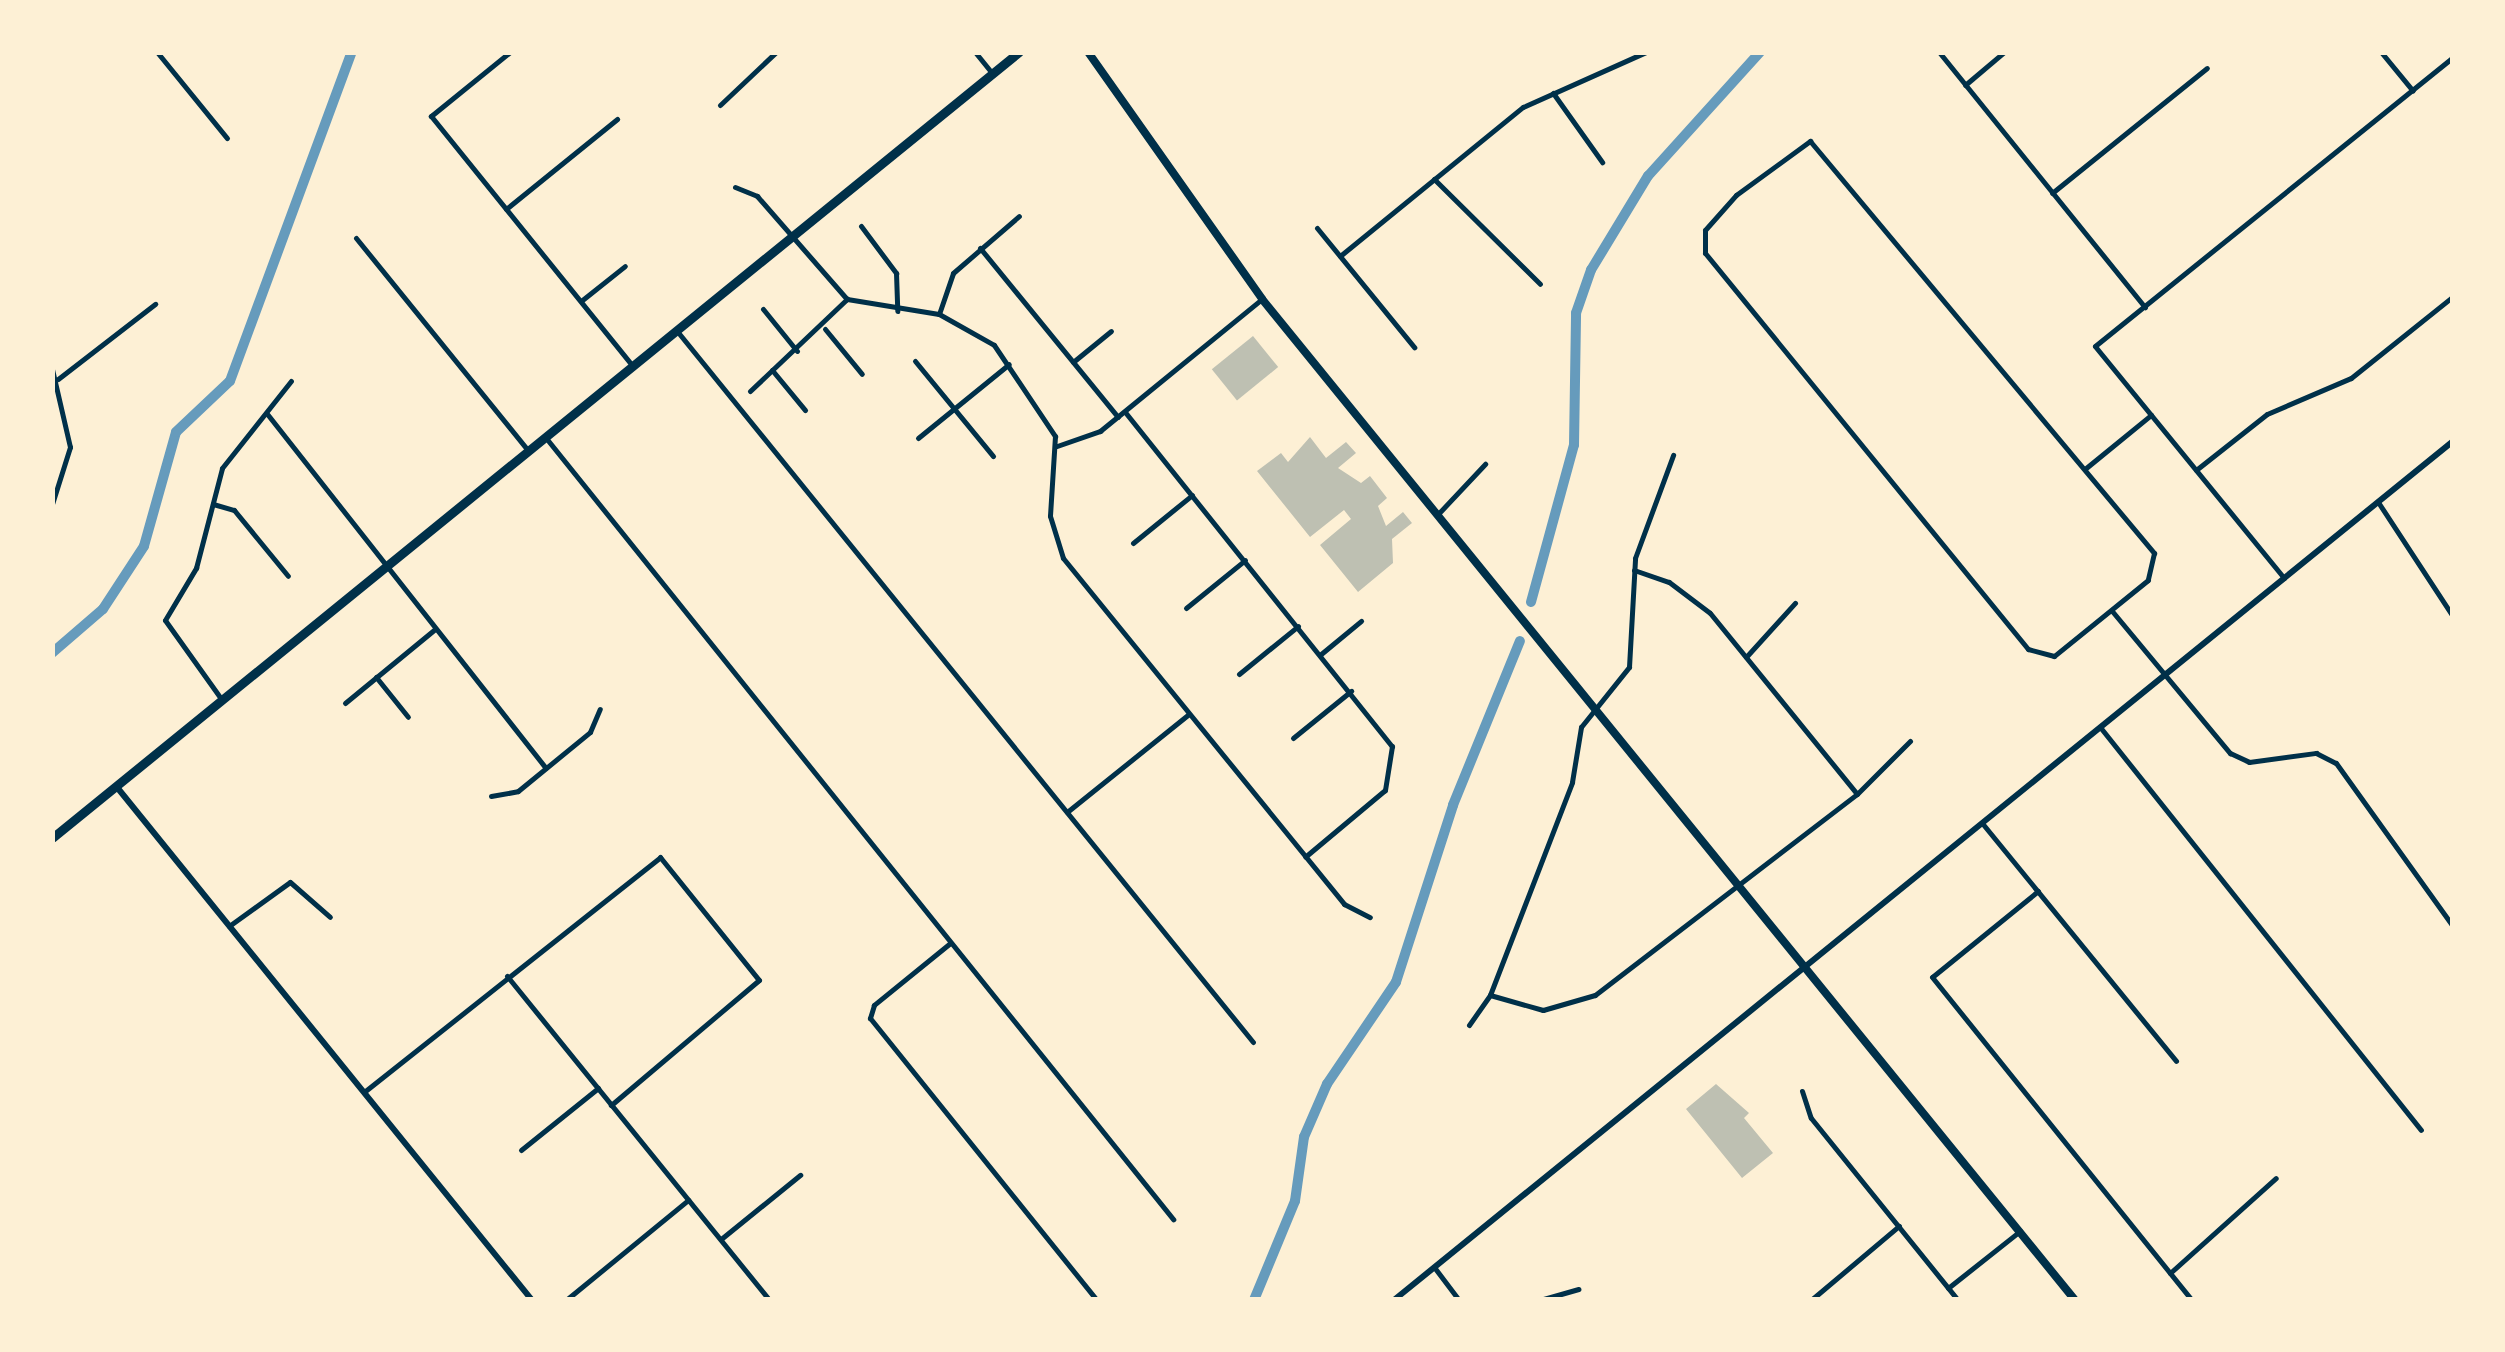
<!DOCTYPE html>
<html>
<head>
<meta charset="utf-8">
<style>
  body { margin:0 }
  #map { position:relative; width:2505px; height:1352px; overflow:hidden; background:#fdf0d5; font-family:"Varela Round",sans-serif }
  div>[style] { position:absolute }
  .canal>* { height:10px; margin:-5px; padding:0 5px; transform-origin:5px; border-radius:5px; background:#669bbc }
  .building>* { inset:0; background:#bec0b2; transform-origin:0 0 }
  .minor>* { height:5px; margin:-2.5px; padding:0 2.5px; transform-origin:2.5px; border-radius:2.5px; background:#003049 }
  .tertiary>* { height:6px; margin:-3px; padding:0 3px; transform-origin:3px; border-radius:3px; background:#003049 }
  .secondary>* { height:8px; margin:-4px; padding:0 4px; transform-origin:4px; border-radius:4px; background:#003049 }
  .primary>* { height:9px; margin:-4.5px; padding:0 4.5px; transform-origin:4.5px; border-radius:4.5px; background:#003049 }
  span { translate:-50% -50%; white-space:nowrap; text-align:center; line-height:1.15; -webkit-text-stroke:10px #fdf0d5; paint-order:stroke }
  .frame { position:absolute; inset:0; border:55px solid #fdf0d5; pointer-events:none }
</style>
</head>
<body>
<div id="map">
  <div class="canal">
    <i style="left:1531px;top:602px;width:163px;rotate:-74.7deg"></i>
    <i style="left:1574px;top:445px;width:132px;rotate:-89.1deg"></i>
    <i style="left:1576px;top:313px;width:46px;rotate:-70.8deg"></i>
    <i style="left:1591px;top:270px;width:110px;rotate:-58.8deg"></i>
    <i style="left:1648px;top:176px;width:167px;rotate:-47.9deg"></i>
    <i style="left:52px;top:653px;width:67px;rotate:-40.8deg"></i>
    <i style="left:103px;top:609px;width:75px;rotate:-56.9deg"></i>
    <i style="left:144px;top:546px;width:118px;rotate:-74.3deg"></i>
    <i style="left:176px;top:432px;width:74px;rotate:-43.4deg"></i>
    <i style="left:230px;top:381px;width:351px;rotate:-69.7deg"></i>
    <i style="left:1254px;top:1300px;width:107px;rotate:-67.5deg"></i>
    <i style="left:1295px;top:1201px;width:65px;rotate:-82deg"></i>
    <i style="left:1304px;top:1137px;width:58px;rotate:-66.5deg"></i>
    <i style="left:1327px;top:1084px;width:123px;rotate:-55.9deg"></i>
    <i style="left:1396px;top:982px;width:186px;rotate:-72.1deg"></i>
    <i style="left:1453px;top:805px;width:177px;rotate:-67.8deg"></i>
  </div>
  <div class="building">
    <i style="left:1253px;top:336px;width:40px;height:53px;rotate:51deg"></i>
    <i style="clip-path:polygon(1310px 437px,1326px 458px,1346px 442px,1356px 453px,1338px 468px,1361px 483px,1370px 476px,1387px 498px,1378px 506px,1386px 526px,1403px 512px,1412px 523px,1392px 539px,1393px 563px,1358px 592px,1320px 545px,1351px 519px,1344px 510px,1310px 537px,1257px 471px,1281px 453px,1288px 462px)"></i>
    <i style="clip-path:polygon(1716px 1084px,1749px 1113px,1744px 1118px,1773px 1153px,1742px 1178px,1686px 1109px)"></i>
  </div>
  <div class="minor">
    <i style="left:157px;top:52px;width:111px;rotate:50.9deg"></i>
    <i style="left:510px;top:52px;width:102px;rotate:141deg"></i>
    <i style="left:431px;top:116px;width:321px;rotate:51.1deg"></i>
    <i style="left:975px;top:52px;width:27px;rotate:51deg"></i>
    <i style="left:1939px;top:52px;width:328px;rotate:51.1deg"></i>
    <i style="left:2381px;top:52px;width:50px;rotate:50.6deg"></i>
    <i style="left:1965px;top:85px;width:51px;rotate:-40.2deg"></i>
    <i style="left:1553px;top:93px;width:85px;rotate:54.6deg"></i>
    <i style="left:720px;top:105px;width:77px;rotate:-43.4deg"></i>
    <i style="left:1810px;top:141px;width:537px;rotate:50.14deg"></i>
    <i style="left:2154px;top:553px;width:28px;rotate:103deg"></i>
    <i style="left:2148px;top:580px;width:121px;rotate:141deg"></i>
    <i style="left:2054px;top:656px;width:27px;rotate:-165deg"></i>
    <i style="left:2028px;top:649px;width:511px;rotate:-129.2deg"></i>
    <i style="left:1705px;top:253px;width:23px;rotate:-90deg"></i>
    <i style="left:1705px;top:230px;width:47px;rotate:-48.5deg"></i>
    <i style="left:1736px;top:195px;width:92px;rotate:-36.1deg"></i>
    <i style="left:1434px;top:179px;width:149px;rotate:44.7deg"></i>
    <i style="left:735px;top:187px;width:24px;rotate:22deg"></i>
    <i style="left:757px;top:196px;width:137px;rotate:48.9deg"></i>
    <i style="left:847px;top:299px;width:93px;rotate:9.3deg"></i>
    <i style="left:939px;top:314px;width:63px;rotate:29.4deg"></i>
    <i style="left:994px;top:345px;width:110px;rotate:56.2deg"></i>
    <i style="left:1055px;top:436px;width:80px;rotate:93.6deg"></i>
    <i style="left:1050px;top:516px;width:44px;rotate:72.8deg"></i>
    <i style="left:1063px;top:558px;width:446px;rotate:50.9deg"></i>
    <i style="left:1344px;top:904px;width:29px;rotate:27deg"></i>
    <i style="left:2052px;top:193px;width:199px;rotate:-38.9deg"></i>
    <i style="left:506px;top:209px;width:143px;rotate:-39deg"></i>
    <i style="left:861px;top:226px;width:59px;rotate:53.3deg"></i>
    <i style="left:896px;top:273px;width:38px;rotate:88deg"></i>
    <i style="left:1317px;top:228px;width:154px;rotate:50.8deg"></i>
    <i style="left:356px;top:238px;width:272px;rotate:51deg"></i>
    <i style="left:980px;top:248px;width:218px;rotate:50.8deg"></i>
    <i style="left:1340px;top:256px;width:236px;rotate:-39.2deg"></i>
    <i style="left:1523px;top:107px;width:135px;rotate:-24.1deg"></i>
    <i style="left:581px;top:301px;width:56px;rotate:-38.5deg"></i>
    <i style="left:763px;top:309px;width:54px;rotate:51deg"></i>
    <i style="left:939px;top:314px;width:43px;rotate:-71.1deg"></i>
    <i style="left:953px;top:273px;width:87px;rotate:-40.8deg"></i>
    <i style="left:825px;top:329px;width:58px;rotate:50.6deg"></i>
    <i style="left:677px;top:331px;width:915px;rotate:50.99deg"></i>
    <i style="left:915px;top:361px;width:123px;rotate:50.6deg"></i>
    <i style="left:1073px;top:362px;width:49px;rotate:-39.2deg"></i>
    <i style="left:52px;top:369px;width:80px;rotate:77deg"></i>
    <i style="left:70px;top:447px;width:60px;rotate:107.5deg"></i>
    <i style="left:772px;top:370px;width:52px;rotate:50.5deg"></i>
    <i style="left:58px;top:379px;width:123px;rotate:-37.7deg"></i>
    <i style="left:750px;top:391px;width:134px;rotate:-43.5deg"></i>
    <i style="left:1125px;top:412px;width:428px;rotate:51.4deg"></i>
    <i style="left:1392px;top:746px;width:45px;rotate:99deg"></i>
    <i style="left:1385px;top:790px;width:104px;rotate:140.1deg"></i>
    <i style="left:268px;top:415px;width:449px;rotate:51.8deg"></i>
    <i style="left:546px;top:438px;width:1002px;rotate:51.24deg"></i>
    <i style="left:918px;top:438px;width:117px;rotate:-39.1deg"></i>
    <i style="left:1057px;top:446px;width:46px;rotate:-19.2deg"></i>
    <i style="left:1100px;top:431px;width:209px;rotate:-39.2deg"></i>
    <i style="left:2086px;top:468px;width:84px;rotate:-39.2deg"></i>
    <i style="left:2196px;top:470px;width:90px;rotate:-38.3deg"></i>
    <i style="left:2267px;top:414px;width:91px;rotate:-23.2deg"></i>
    <i style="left:2351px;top:378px;width:129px;rotate:-38.7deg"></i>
    <i style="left:2378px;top:502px;width:135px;rotate:56.8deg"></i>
    <i style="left:213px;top:504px;width:22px;rotate:16deg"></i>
    <i style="left:234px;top:510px;width:85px;rotate:50.7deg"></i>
    <i style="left:1438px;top:514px;width:69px;rotate:-46.8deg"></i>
    <i style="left:1133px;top:543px;width:76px;rotate:-39.1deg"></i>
    <i style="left:1634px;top:570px;width:37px;rotate:19deg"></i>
    <i style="left:1669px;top:582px;width:51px;rotate:37.1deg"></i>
    <i style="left:1710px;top:613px;width:233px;rotate:50.9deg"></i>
    <i style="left:2284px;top:578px;width:299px;rotate:-129.2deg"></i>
    <i style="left:2095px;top:346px;width:459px;rotate:-38.9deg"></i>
    <i style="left:1186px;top:608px;width:76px;rotate:-39.1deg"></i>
    <i style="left:2112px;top:611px;width:185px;rotate:50.3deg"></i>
    <i style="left:2230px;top:753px;width:21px;rotate:25deg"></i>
    <i style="left:2249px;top:762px;width:68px;rotate:-7.7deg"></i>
    <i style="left:2316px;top:753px;width:22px;rotate:27deg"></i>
    <i style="left:2336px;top:763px;width:199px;rotate:54.4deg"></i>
    <i style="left:1321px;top:654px;width:52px;rotate:-39.5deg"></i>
    <i style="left:1746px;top:657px;width:73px;rotate:-47.8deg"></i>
    <i style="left:1239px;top:674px;width:76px;rotate:-39.1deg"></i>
    <i style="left:376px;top:677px;width:51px;rotate:51.3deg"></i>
    <i style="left:222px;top:700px;width:98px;rotate:-125.5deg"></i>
    <i style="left:165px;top:620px;width:61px;rotate:-59.2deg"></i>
    <i style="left:196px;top:568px;width:103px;rotate:-75.4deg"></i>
    <i style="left:222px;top:468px;width:111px;rotate:-51.6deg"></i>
    <i style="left:345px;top:703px;width:115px;rotate:-39.4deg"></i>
    <i style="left:2100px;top:727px;width:515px;rotate:51.46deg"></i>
    <i style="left:1293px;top:738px;width:75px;rotate:-39deg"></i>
    <i style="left:491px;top:796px;width:27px;rotate:-10deg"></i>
    <i style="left:518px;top:791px;width:93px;rotate:-39.3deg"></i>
    <i style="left:590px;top:732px;width:25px;rotate:-67deg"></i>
    <i style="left:1067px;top:812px;width:156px;rotate:-38.8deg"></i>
    <i style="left:1982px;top:823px;width:307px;rotate:50.8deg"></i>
    <i style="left:2038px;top:891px;width:136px;rotate:140.9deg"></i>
    <i style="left:1932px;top:977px;width:415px;rotate:51.2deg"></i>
    <i style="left:229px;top:926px;width:75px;rotate:-35.8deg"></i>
    <i style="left:290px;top:882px;width:53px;rotate:41.2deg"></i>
    <i style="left:949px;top:944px;width:97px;rotate:140.9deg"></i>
    <i style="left:874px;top:1005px;width:14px;rotate:107deg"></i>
    <i style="left:870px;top:1018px;width:362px;rotate:51.2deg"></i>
    <i style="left:507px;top:976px;width:417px;rotate:51deg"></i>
    <i style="left:1490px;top:995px;width:55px;rotate:15.8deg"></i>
    <i style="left:1543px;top:1010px;width:54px;rotate:-16.1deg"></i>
    <i style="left:1595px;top:995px;width:330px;rotate:-37.5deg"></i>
    <i style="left:1857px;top:794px;width:75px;rotate:-45deg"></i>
    <i style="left:1469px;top:1025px;width:37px;rotate:-55deg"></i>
    <i style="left:1490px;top:995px;width:228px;rotate:-68.9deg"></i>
    <i style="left:1572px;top:782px;width:56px;rotate:-80.7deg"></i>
    <i style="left:1581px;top:727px;width:77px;rotate:-51.3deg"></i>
    <i style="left:1629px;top:667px;width:109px;rotate:-86.8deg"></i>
    <i style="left:1635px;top:558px;width:110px;rotate:-69.7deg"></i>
    <i style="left:1802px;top:1091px;width:28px;rotate:72deg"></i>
    <i style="left:1811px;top:1118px;width:234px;rotate:51.1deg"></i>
    <i style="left:364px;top:1092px;width:378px;rotate:-38.4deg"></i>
    <i style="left:660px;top:857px;width:158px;rotate:51.2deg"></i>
    <i style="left:759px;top:980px;width:194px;rotate:139.8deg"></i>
    <i style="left:521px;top:1150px;width:99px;rotate:-38.8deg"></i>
    <i style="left:721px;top:1239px;width:102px;rotate:-39deg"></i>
    <i style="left:1434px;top:1267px;width:41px;rotate:52.9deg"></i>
    <i style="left:2170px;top:1273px;width:142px;rotate:-41.9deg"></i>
    <i style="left:1948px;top:1288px;width:92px;rotate:-38.4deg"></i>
    <i style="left:566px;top:1300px;width:158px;rotate:-39.3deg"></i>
    <i style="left:1540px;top:1300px;width:40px;rotate:-16deg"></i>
    <i style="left:1811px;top:1300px;width:115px;rotate:-40.1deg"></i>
  </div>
  <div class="tertiary">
    <i style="left:116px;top:786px;width:661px;rotate:51.02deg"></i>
    <i style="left:1394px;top:1300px;width:1362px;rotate:-39.04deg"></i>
  </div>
  <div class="secondary">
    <i style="left:1088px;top:52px;width:302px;rotate:54.8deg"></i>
    <i style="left:1262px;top:299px;width:1290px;rotate:50.92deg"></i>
  </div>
  <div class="primary">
    <i style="left:52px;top:838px;width:1246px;rotate:-39.11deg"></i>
  </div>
  <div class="frame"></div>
</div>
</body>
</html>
